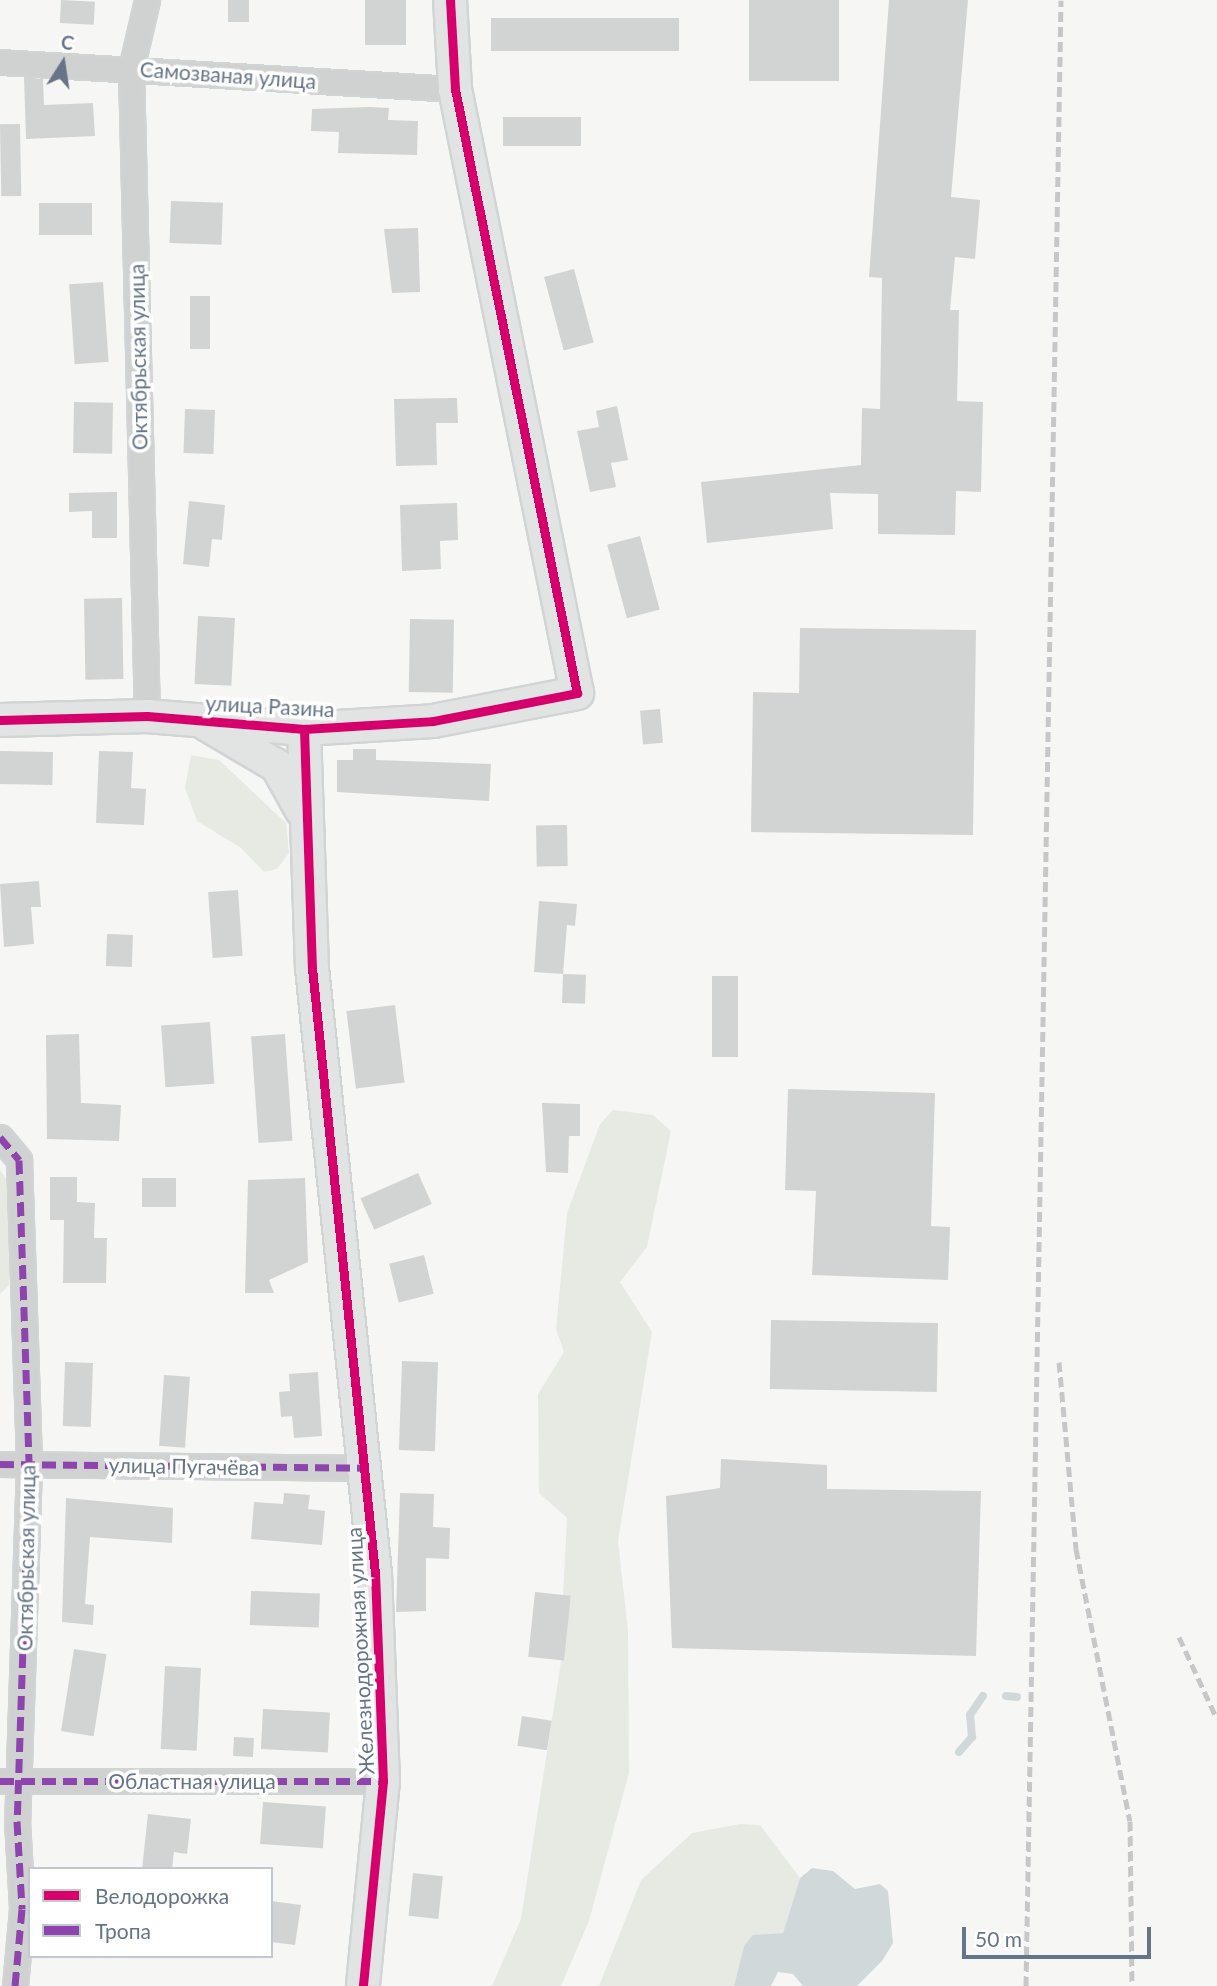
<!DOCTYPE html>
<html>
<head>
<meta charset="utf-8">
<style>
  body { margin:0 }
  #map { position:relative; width:1217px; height:1986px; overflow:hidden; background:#f6f7f5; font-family:Lato,sans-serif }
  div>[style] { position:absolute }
  .green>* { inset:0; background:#e6eae3 }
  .water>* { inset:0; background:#d0d8da }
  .stream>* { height:8px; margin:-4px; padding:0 4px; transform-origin:4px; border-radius:4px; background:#d0d8da }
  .building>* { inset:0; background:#d2d3d3; transform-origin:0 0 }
  .roads { filter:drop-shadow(2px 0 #d1d4d5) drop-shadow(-2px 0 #d1d4d5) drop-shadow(0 2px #d1d4d5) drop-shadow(0 -2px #d1d4d5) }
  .street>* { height:23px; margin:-11.5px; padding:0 11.5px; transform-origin:11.5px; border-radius:11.5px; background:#d0d2d2 }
  .secondary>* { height:32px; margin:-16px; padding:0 16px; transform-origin:16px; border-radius:16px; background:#e2e3e3 }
  .rail>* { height:5px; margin-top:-2.5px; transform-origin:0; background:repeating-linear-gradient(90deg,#c6c7c8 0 10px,transparent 0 15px) }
  .quiet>* { height:7px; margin-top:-3.5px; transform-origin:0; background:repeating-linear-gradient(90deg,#8e44ad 0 14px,transparent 0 21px) }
  .cycleway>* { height:9px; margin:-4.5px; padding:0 4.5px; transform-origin:4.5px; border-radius:4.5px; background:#d6006c }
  span { translate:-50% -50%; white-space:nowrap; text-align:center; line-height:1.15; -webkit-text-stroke:7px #fff; paint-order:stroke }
  .street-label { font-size:21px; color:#657587 }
  .legend { position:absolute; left:28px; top:1867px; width:245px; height:91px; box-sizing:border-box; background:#fff; border:2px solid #c1c8cf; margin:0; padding:9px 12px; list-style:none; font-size:21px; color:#657587 }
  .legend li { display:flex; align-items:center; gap:14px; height:35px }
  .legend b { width:35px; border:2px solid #c1c8cf }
  .north { position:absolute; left:28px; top:28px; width:70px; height:70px; -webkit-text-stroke:5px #fff; paint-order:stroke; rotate:12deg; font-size:19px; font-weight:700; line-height:28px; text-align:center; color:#657587 }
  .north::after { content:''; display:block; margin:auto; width:24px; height:32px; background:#657587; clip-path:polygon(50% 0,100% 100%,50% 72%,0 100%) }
  .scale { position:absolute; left:962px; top:1927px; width:189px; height:32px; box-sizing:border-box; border:4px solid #657587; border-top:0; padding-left:9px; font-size:21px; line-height:24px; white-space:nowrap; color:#657587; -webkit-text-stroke:5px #fff; paint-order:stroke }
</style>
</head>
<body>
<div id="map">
  <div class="green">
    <i style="clip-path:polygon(191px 755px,219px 760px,286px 823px,289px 853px,277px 869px,264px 872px,241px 848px,197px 821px,185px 788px)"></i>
    <i style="clip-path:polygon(613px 1110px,653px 1115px,671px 1131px,647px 1247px,620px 1282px,652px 1332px,618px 1541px,628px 1631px,629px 1773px,589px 1921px,561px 1986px,492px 1986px,521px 1919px,571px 1597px,563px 1595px,567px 1518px,539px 1493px,538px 1394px,564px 1352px,556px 1329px,567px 1213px,600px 1124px)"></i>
    <i style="clip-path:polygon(0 1170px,12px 1186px,9px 1285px,0 1294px)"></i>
    <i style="clip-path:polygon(740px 1824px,760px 1825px,800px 1878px,783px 1933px,744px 1946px,734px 1986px,599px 1986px,641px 1880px,692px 1833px)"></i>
  </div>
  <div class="water">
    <i style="clip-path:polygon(812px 1868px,833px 1871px,855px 1889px,880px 1884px,888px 1891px,893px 1943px,882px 1961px,857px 1986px,803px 1986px,793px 1974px,778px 1972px,771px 1986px,734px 1986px,744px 1946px,753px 1935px,783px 1933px,800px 1878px)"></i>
  </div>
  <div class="stream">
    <i style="left:1006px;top:1696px;width:11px;rotate:5deg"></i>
    <i style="left:959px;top:1752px;width:20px;rotate:-49deg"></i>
    <i style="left:972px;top:1737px;width:22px;rotate:-95deg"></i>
    <i style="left:970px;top:1715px;width:23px;rotate:-56deg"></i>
  </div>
  <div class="building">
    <i style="left:61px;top:0;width:34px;height:23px;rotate:3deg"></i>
    <i style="left:228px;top:0;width:21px;height:22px"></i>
    <i style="left:365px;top:0;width:41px;height:45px"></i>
    <i style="left:749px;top:0;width:90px;height:81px"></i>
    <i style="clip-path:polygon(889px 0,968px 0,951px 197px,980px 200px,975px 259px,955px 257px,950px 310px,959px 310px,957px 401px,983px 402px,981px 492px,956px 491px,955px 535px,878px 534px,878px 494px,830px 493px,833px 529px,707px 543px,701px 482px,861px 465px,862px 408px,880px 409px,882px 278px,869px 277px)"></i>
    <i style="left:679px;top:18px;width:33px;height:188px;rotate:90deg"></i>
    <i style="clip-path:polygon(24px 77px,43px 79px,44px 105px,93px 103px,95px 136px,26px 139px)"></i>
    <i style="clip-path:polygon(369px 107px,389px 108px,388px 120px,418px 121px,417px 155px,338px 153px,339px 132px,311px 131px,312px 109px)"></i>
    <i style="left:503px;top:117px;width:78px;height:29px"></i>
    <i style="left:20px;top:124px;width:72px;height:20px;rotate:89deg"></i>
    <i style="left:171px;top:201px;width:52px;height:42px;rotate:2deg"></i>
    <i style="left:39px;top:203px;width:53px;height:32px"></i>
    <i style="clip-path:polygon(418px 228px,420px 292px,392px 293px,384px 229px)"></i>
    <i style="left:574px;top:269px;width:76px;height:31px;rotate:75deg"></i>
    <i style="left:103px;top:282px;width:80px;height:34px;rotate:86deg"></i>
    <i style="left:190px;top:296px;width:20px;height:53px"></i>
    <i style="clip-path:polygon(457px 398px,458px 423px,436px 423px,437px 465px,396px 466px,394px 399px)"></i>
    <i style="left:74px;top:402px;width:39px;height:51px;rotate:1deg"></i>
    <i style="clip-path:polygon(617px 406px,628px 460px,611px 463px,616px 487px,590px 492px,577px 431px,599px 427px,596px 411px)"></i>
    <i style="left:185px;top:409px;width:30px;height:44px;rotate:2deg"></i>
    <i style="clip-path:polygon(111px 492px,117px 492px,117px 538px,92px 538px,92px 511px,69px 512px,69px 493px)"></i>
    <i style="clip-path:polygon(189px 501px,225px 505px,222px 540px,212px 539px,209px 567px,183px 564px)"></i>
    <i style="clip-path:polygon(457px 503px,458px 540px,440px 541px,441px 569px,402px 571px,400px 505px)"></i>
    <i style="left:640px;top:536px;width:76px;height:34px;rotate:75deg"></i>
    <i style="left:122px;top:598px;width:81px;height:38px;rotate:89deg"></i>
    <i style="left:198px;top:616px;width:37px;height:68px;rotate:3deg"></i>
    <i style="left:410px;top:619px;width:44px;height:73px;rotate:1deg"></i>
    <i style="clip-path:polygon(800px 628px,976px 630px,973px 835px,751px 832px,753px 692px,799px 693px)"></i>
    <i style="left:660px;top:709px;width:34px;height:20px;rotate:85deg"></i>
    <i style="clip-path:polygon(353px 749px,376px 749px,376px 760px,491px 764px,489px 801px,337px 792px,337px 760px,353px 760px)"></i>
    <i style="left:0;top:751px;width:53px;height:33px;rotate:1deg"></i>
    <i style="clip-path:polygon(99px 751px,133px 752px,131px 788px,146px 789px,144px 825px,96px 823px)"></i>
    <i style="left:567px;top:825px;width:41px;height:31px;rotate:89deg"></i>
    <i style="clip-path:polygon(39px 881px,41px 907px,31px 907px,34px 944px,4px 947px,0 884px)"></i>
    <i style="left:238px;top:890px;width:66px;height:30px;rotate:86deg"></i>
    <i style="clip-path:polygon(539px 901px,577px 904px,575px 926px,567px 925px,563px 974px,534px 972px)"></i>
    <i style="left:107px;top:934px;width:26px;height:32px;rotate:2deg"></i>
    <i style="left:563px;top:974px;width:23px;height:29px;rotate:2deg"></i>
    <i style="left:712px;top:976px;width:26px;height:81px"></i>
    <i style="left:395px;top:1005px;width:78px;height:49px;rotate:83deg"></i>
    <i style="left:210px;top:1022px;width:62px;height:49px;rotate:86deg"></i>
    <i style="clip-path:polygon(79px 1034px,81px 1103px,121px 1105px,119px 1141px,47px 1139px,46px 1035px)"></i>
    <i style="left:285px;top:1034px;width:107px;height:34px;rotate:86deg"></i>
    <i style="clip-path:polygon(788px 1089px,935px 1093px,931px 1226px,950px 1227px,948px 1280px,812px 1275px,816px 1191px,785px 1190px)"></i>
    <i style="clip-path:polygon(542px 1103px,580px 1104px,580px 1136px,569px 1136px,568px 1173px,546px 1172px)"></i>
    <i style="left:418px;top:1173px;width:34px;height:63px;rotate:66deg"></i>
    <i style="clip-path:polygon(50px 1177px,77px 1177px,77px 1202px,95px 1203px,94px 1238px,107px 1238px,106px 1283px,63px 1283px,64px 1220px,50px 1220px)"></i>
    <i style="left:142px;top:1178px;width:34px;height:29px"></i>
    <i style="clip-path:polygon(305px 1178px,308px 1262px,269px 1280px,274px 1293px,245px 1293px,248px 1180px)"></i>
    <i style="left:424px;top:1255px;width:40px;height:36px;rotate:76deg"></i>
    <i style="left:771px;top:1320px;width:167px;height:69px;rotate:1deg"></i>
    <i style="left:402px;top:1361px;width:36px;height:89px;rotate:2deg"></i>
    <i style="left:65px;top:1362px;width:28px;height:64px;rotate:2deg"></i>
    <i style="clip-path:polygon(318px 1372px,322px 1436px,294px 1438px,292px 1416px,281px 1417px,279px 1392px,290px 1391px,289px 1374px)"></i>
    <i style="left:164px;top:1375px;width:26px;height:71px;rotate:4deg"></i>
    <i style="clip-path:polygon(721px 1459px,827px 1465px,827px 1489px,981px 1491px,976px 1656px,672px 1648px,666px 1496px,720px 1488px)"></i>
    <i style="clip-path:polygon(284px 1493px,310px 1495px,308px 1509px,325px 1511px,322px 1545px,251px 1539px,254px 1502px,283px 1504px)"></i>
    <i style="clip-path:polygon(400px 1493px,434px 1494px,433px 1527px,450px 1528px,449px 1559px,426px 1558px,426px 1611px,396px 1612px)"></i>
    <i style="clip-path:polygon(66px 1498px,173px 1508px,172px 1543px,90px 1537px,85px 1604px,94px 1605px,93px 1625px,62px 1622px)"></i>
    <i style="left:251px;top:1591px;width:69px;height:34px;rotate:2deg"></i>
    <i style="left:535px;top:1592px;width:36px;height:65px;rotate:6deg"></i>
    <i style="left:74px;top:1649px;width:33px;height:83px;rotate:9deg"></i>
    <i style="left:165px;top:1666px;width:36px;height:83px;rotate:3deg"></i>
    <i style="left:263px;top:1709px;width:67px;height:40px;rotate:3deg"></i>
    <i style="left:522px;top:1716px;width:30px;height:30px;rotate:9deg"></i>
    <i style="left:234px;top:1737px;width:20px;height:19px;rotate:3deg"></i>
    <i style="left:263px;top:1802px;width:63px;height:42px;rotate:4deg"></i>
    <i style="clip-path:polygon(148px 1814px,191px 1819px,187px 1854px,174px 1852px,172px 1869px,142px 1869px)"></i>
    <i style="left:413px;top:1873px;width:30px;height:43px;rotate:6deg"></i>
    <i style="clip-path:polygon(271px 1901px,301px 1905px,295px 1945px,271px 1942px)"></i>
  </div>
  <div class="roads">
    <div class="street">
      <i style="left:0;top:62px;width:456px;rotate:3.4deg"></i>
      <i style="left:147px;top:716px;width:647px;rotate:-91.42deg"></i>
      <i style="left:131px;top:69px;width:71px;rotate:-76.9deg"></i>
      <i style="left:0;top:1137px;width:30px;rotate:50deg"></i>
      <i style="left:19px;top:1160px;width:305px;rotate:88.1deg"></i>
      <i style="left:29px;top:1465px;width:356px;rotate:91.9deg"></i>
      <i style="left:17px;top:1821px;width:88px;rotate:86.7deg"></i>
      <i style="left:22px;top:1909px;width:77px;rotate:95.2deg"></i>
      <i style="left:0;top:1464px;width:368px;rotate:0.6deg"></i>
      <i style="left:0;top:1781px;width:383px"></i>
    </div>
    <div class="secondary">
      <i style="left:0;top:720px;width:147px;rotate:-1.6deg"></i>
      <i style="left:147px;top:716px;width:158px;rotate:4.7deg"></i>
      <i style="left:304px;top:729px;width:129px;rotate:-3.5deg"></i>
      <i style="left:433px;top:721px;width:147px;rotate:-11deg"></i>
      <i style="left:577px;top:693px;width:616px;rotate:-101.42deg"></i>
      <i style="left:455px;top:89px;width:89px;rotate:-93.2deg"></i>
      <i style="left:206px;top:724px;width:82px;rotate:30.6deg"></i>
      <i style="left:277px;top:766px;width:51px;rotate:60.9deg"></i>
      <i style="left:304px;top:729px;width:239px;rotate:88.1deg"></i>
      <i style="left:312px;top:968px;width:608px;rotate:84.06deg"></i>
      <i style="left:375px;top:1573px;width:208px;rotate:87.8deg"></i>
      <i style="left:383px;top:1781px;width:206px;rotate:95.6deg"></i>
    </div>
  </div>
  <div class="rail">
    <i style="left:1059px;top:1362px;width:188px;rotate:84.8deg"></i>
    <i style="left:1076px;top:1549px;width:277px;rotate:78.8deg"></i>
    <i style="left:1130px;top:1821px;width:165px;rotate:89.3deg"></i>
    <i style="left:1179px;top:1637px;width:90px;rotate:65.1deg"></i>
    <i style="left:1026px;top:1986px;width:1986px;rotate:-88.99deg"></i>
  </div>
  <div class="quiet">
    <i style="left:0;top:1137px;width:30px;rotate:50deg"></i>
    <i style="left:19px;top:1160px;width:305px;rotate:88.1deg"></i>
    <i style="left:29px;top:1465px;width:356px;rotate:91.9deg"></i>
    <i style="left:17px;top:1821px;width:88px;rotate:86.7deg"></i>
    <i style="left:22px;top:1909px;width:77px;rotate:95.2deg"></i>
    <i style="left:0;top:1464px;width:368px;rotate:0.6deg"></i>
    <i style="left:0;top:1781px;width:383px"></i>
  </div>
  <div class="cycleway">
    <i style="left:0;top:720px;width:147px;rotate:-1.6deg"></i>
    <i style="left:147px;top:716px;width:158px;rotate:4.7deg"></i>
    <i style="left:304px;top:729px;width:129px;rotate:-3.5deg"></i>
    <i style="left:433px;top:721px;width:147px;rotate:-11deg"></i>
    <i style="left:577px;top:693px;width:616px;rotate:-101.42deg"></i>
    <i style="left:455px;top:89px;width:89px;rotate:-93.2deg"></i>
    <i style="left:304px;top:729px;width:239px;rotate:88.1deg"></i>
    <i style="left:312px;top:968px;width:608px;rotate:84.06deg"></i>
    <i style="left:375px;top:1573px;width:208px;rotate:87.8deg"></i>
    <i style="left:383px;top:1781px;width:206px;rotate:95.6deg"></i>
  </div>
  <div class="street-label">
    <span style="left:228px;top:75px;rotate:4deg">Самозваная улица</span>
    <span style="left:138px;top:357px;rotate:-91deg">Октябрьская улица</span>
    <span style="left:270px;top:706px;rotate:3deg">улица Разина</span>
    <span style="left:184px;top:1466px;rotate:1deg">улица Пугачёва</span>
    <span style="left:26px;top:1558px;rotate:-89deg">Октябрьская улица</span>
    <span style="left:360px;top:1651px;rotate:-93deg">Железнодорожная улица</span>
    <span style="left:192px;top:1781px">Областная улица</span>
  </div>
  <ul class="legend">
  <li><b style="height:9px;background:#d6006c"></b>Велодорожка</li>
  <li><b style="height:9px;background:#8e44ad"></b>Тропа</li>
  </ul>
  <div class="north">С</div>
  <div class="scale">50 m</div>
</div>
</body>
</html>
